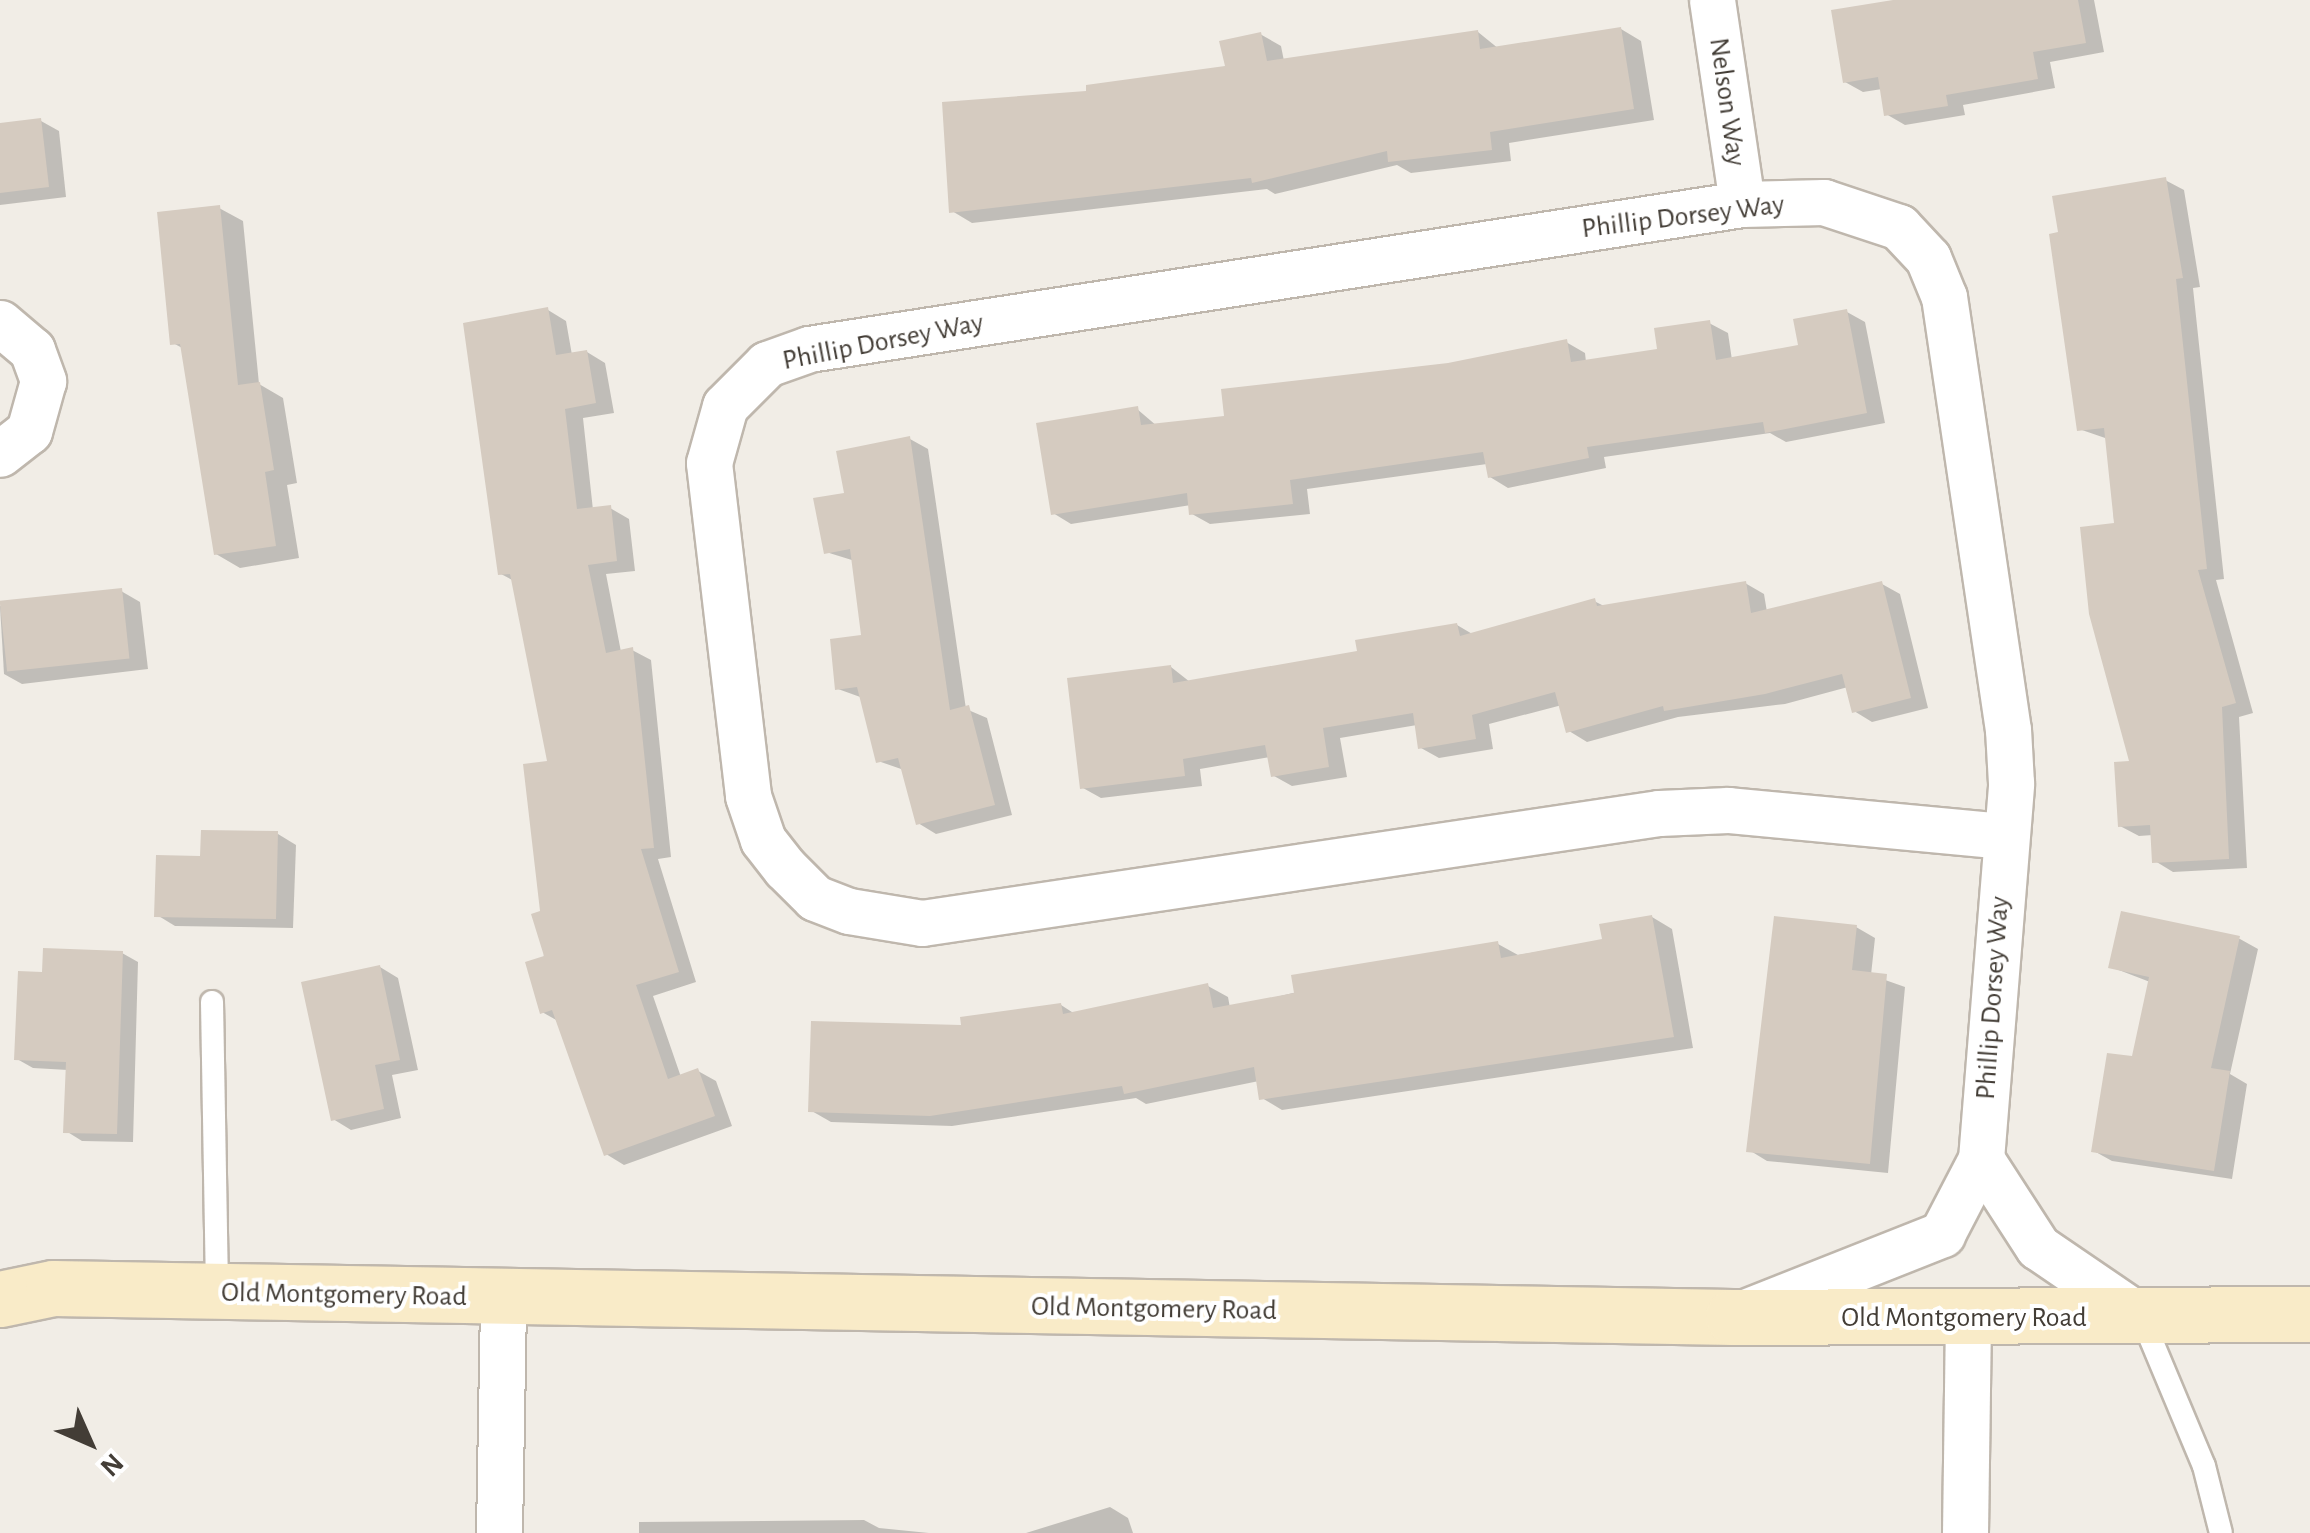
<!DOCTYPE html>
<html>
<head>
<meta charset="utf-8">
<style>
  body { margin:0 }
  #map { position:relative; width:2310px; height:1533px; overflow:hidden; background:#f1ede6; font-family:"Alegreya Sans",sans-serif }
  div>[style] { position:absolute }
  .shadow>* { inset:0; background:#0003 }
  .building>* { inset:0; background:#d5cbc0; transform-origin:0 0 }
  .roads { filter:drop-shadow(2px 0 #bfb7ad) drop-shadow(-2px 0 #bfb7ad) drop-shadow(0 2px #bfb7ad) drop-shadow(0 -2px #bfb7ad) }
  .lane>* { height:22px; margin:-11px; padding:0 11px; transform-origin:11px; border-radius:11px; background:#fff }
  .street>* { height:45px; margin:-22.5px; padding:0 22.5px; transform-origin:22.5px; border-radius:22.5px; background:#fff }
  .secondary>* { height:55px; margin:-27.5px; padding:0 27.5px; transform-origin:27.5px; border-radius:27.5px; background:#f9ebc8 }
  span { translate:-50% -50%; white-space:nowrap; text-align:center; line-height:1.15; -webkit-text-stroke:8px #fff; paint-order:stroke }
  .street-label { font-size:28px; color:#433d36 }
  .north { position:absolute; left:40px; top:1393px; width:100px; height:100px; -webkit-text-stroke:8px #fff; paint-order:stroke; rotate:135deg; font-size:28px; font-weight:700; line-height:40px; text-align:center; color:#433d36 }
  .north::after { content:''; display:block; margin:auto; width:35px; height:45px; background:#433d36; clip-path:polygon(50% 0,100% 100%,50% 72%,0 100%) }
</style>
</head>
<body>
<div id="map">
  <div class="shadow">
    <i style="clip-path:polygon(1908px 0,2094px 0,2104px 52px,2050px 62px,2055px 88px,1963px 105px,1965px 115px,1905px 125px,1886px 114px,1882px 89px,1863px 92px,1845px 82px)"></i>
    <i style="clip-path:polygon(1621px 29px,1641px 41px,1654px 120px,1509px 143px,1511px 161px,1411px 173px,1397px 165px,1275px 194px,1267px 189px,972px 223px,952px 211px,1089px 93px,1228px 68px,1260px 34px,1281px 46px,1284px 61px,1478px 32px,1499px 49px)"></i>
    <i style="clip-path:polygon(41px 121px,59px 131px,66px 197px,0 205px,0 126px)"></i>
    <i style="clip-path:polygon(2165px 180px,2184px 190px,2200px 287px,2193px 288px,2224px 579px,2216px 580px,2253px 713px,2239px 717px,2247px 868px,2173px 872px,2155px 861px,2153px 835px,2139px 836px,2120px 826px,2132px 764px,2108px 439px,2079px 429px)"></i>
    <i style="clip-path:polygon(219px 208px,243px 221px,259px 384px,283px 398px,297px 483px,287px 485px,299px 558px,240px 568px,216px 554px,184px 349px,173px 343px)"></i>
    <i style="clip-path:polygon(548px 310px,566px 321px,572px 355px,587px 352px,605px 363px,614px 413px,583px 418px,593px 510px,610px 508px,629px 519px,635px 571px,606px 574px,621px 652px,632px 650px,651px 660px,671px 857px,658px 859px,696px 982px,653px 996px,681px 1077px,698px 1071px,716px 1081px,732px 1126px,624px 1165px,606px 1154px,558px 1021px,542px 1012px,550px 763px,514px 581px,501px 574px)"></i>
    <i style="clip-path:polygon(1847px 312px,1865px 322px,1885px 423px,1786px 442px,1770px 433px,1604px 457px,1606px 468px,1508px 488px,1490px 477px,1487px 464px,1307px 489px,1310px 514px,1210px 524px,1192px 514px,1191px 505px,1071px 524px,1053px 513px,1137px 409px,1157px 426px,1227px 419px,1566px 342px,1585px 353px,1586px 362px,1660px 351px,1709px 323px,1728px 333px,1732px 360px,1801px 347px)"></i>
    <i style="clip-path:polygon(910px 439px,928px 449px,966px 709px,987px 718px,1012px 815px,936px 834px,918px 823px,904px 770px,878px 761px,863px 698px,838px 689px,864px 637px,855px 561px,826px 552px,846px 495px)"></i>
    <i style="clip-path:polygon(1745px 583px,1764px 594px,1767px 612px,1882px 584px,1900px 594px,1928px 708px,1872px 722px,1854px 711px,1848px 687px,1785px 704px,1678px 717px,1587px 742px,1569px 731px,1562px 705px,1489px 724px,1493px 749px,1439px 758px,1421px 748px,1417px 725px,1340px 738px,1347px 777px,1292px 786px,1274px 776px,1270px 757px,1200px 769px,1202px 786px,1101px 798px,1083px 788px,1171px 667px,1190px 682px,1360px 653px,1457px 625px,1474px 635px,1594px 601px,1606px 607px)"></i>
    <i style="clip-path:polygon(121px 591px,140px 602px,148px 669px,22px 684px,4px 674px,0 606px)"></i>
    <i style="clip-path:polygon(278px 834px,296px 845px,293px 928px,175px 926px,157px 915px,203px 858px)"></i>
    <i style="clip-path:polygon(2123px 914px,2240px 939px,2258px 949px,2230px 1074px,2247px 1084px,2232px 1179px,2112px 1161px,2094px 1151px,2134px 1059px,2150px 982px,2111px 967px)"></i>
    <i style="clip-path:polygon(1652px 917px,1672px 929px,1693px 1048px,1282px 1110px,1262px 1098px,1259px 1081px,1146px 1104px,1136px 1098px,952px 1126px,831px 1122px,810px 1110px,964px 1028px,1061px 1005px,1075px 1014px,1208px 986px,1228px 997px,1230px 1008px,1498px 944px,1518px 955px,1604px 941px)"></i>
    <i style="clip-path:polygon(1856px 927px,1875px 938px,1871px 975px,1905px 987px,1888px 1173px,1767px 1161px,1749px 1150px)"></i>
    <i style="clip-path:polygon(122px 953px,138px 962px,133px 1142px,82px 1141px,66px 1131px,68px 1070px,33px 1068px,17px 1059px,44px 974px)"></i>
    <i style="clip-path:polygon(380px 967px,398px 978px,418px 1070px,392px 1075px,401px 1118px,351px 1130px,333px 1119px)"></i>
    <i style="clip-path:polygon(1110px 1507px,1128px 1518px,1133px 1533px,1026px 1533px)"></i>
    <i style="clip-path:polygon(864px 1520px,879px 1528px,929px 1533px,639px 1533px,639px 1522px)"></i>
  </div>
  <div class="building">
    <i style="clip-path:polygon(1893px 0,2078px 0,2086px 43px,2033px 52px,2038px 79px,1946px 95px,1948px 106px,1884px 116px,1878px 77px,1843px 83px,1831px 10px)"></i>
    <i style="clip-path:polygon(1621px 27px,1634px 109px,1490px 132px,1492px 150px,1388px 162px,1387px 151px,1252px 183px,1251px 178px,949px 213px,942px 102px,1086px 91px,1086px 85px,1225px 66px,1219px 41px,1261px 32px,1267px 61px,1478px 30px,1480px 49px)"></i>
    <i style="clip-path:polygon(41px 118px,49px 187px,0 193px,0 123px)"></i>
    <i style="clip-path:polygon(2166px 177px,2183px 278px,2176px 279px,2207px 569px,2198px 570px,2236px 703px,2222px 707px,2229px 859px,2152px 863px,2150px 825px,2118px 827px,2114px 762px,2129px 761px,2089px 614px,2080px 527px,2114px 523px,2104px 428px,2077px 431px,2049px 234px,2058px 232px,2052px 196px)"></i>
    <i style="clip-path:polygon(220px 205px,238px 385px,260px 382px,274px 470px,265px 472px,276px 546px,214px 555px,180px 344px,170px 345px,157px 212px)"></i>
    <i style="clip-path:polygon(548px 307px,556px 355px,587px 350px,596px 403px,565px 409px,577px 509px,611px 505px,617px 561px,588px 565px,606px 653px,633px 647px,654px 848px,641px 849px,679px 972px,636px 985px,668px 1079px,698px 1068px,715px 1116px,604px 1156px,552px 1010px,540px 1014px,525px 962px,544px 956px,531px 914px,540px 911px,523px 764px,547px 761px,510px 574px,498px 575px,463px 323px)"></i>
    <i style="clip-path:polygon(1847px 309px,1867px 413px,1765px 433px,1763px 422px,1587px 447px,1589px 458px,1488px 478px,1483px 452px,1290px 480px,1293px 504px,1189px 515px,1187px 493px,1051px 515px,1036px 423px,1138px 406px,1141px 425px,1224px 416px,1221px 389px,1448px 363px,1567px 339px,1571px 362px,1657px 349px,1654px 328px,1710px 320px,1716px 360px,1798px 345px,1793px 319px)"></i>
    <i style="clip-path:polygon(910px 436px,950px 710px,969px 705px,995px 805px,916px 825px,898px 758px,876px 763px,857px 687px,835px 690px,830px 639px,861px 635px,850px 549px,824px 554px,813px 498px,844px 493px,836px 451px)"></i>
    <i style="clip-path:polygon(1746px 581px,1751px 613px,1882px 581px,1911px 698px,1852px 713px,1842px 674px,1765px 694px,1664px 711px,1663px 706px,1566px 733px,1555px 692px,1472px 715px,1476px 739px,1418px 749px,1413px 713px,1323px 728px,1329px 767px,1271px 777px,1265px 745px,1183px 759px,1185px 776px,1080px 789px,1067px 678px,1171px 665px,1173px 683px,1357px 651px,1355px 640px,1457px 623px,1460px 636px,1595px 598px,1597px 606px)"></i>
    <i style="left:122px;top:588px;width:71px;height:123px;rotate:84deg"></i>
    <i style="clip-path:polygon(201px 830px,278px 831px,276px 919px,154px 917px,156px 855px,200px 856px)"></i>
    <i style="clip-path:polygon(2121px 911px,2240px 936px,2211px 1068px,2230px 1071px,2214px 1171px,2091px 1152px,2107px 1053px,2132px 1056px,2149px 977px,2108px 968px)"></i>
    <i style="clip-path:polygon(1652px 915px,1674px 1037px,1259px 1100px,1254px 1067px,1124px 1094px,1122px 1086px,930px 1116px,808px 1112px,811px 1021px,961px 1025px,960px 1017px,1061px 1003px,1063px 1014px,1208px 983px,1213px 1008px,1294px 993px,1291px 975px,1498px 941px,1501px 958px,1602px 939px,1599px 924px)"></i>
    <i style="clip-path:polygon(1774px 916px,1857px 925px,1852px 970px,1887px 974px,1870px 1164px,1746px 1152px)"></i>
    <i style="clip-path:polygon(43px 948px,123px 951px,117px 1134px,63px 1133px,66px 1062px,14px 1060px,18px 971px,42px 972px)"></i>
    <i style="clip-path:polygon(380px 965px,400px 1060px,375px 1065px,384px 1109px,331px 1121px,301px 982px)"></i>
  </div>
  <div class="roads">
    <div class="lane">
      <i style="left:212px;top:1002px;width:290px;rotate:89deg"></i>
      <i style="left:2142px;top:1318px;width:160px;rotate:67.3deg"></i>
      <i style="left:2204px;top:1466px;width:69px;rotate:75.8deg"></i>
    </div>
    <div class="street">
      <i style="left:1712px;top:0;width:206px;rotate:81.6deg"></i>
      <i style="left:0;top:323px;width:42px;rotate:40.2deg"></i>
      <i style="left:32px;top:350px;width:33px;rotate:70deg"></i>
      <i style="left:43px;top:381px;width:52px;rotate:105.6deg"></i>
      <i style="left:29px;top:431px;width:37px;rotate:142deg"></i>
      <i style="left:1981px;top:1159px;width:105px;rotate:57.1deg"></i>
      <i style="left:2038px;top:1247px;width:126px;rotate:34.3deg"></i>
      <i style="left:1748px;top:1311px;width:209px;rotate:-21.6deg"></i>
      <i style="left:1942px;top:1234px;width:85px;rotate:-62.5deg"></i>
      <i style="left:1981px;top:1159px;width:377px;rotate:-85.4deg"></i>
      <i style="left:2011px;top:783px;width:53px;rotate:-93.2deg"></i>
      <i style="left:2008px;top:730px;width:438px;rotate:-98.4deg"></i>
      <i style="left:1944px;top:297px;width:42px;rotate:-112.3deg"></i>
      <i style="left:1928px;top:258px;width:42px;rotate:-133.1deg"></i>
      <i style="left:1899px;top:227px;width:79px;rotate:-161.6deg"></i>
      <i style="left:1824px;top:202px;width:82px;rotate:178.6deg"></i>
      <i style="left:1742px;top:204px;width:944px;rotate:171.17deg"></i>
      <i style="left:809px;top:349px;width:45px;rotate:160.3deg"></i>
      <i style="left:767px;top:364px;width:59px;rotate:135deg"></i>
      <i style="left:725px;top:406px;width:59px;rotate:105.7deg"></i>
      <i style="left:709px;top:463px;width:335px;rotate:83.3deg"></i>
      <i style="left:748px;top:796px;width:46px;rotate:71.2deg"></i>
      <i style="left:763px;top:840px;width:36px;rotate:52deg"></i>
      <i style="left:785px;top:868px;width:42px;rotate:45deg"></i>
      <i style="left:815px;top:898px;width:36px;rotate:21deg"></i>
      <i style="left:849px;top:911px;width:74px;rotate:9.3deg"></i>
      <i style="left:922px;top:923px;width:745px;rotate:-8.49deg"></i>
      <i style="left:1659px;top:813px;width:69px;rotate:-2.5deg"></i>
      <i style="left:1728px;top:810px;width:277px;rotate:5.4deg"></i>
      <i style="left:499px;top:1533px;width:234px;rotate:-89deg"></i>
      <i style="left:1965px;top:1533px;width:215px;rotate:-89.2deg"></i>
    </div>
    <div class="secondary">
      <i style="left:0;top:1299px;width:54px;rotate:-11.7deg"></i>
      <i style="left:53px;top:1288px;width:1680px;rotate:0.99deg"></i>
      <i style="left:1733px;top:1317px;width:577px;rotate:-0.3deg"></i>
    </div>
  </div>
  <div class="street-label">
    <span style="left:1727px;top:102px;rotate:82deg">Nelson Way</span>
    <span style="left:1683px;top:217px;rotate:-7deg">Phillip Dorsey Way</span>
    <span style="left:883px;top:342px;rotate:-11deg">Phillip Dorsey Way</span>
    <span style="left:1993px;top:998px;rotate:-86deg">Phillip Dorsey Way</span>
    <span style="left:344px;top:1295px;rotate:1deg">Old Montgomery Road</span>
    <span style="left:1154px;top:1309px;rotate:1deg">Old Montgomery Road</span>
    <span style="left:1964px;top:1318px">Old Montgomery Road</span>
  </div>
  <div class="north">N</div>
</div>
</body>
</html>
